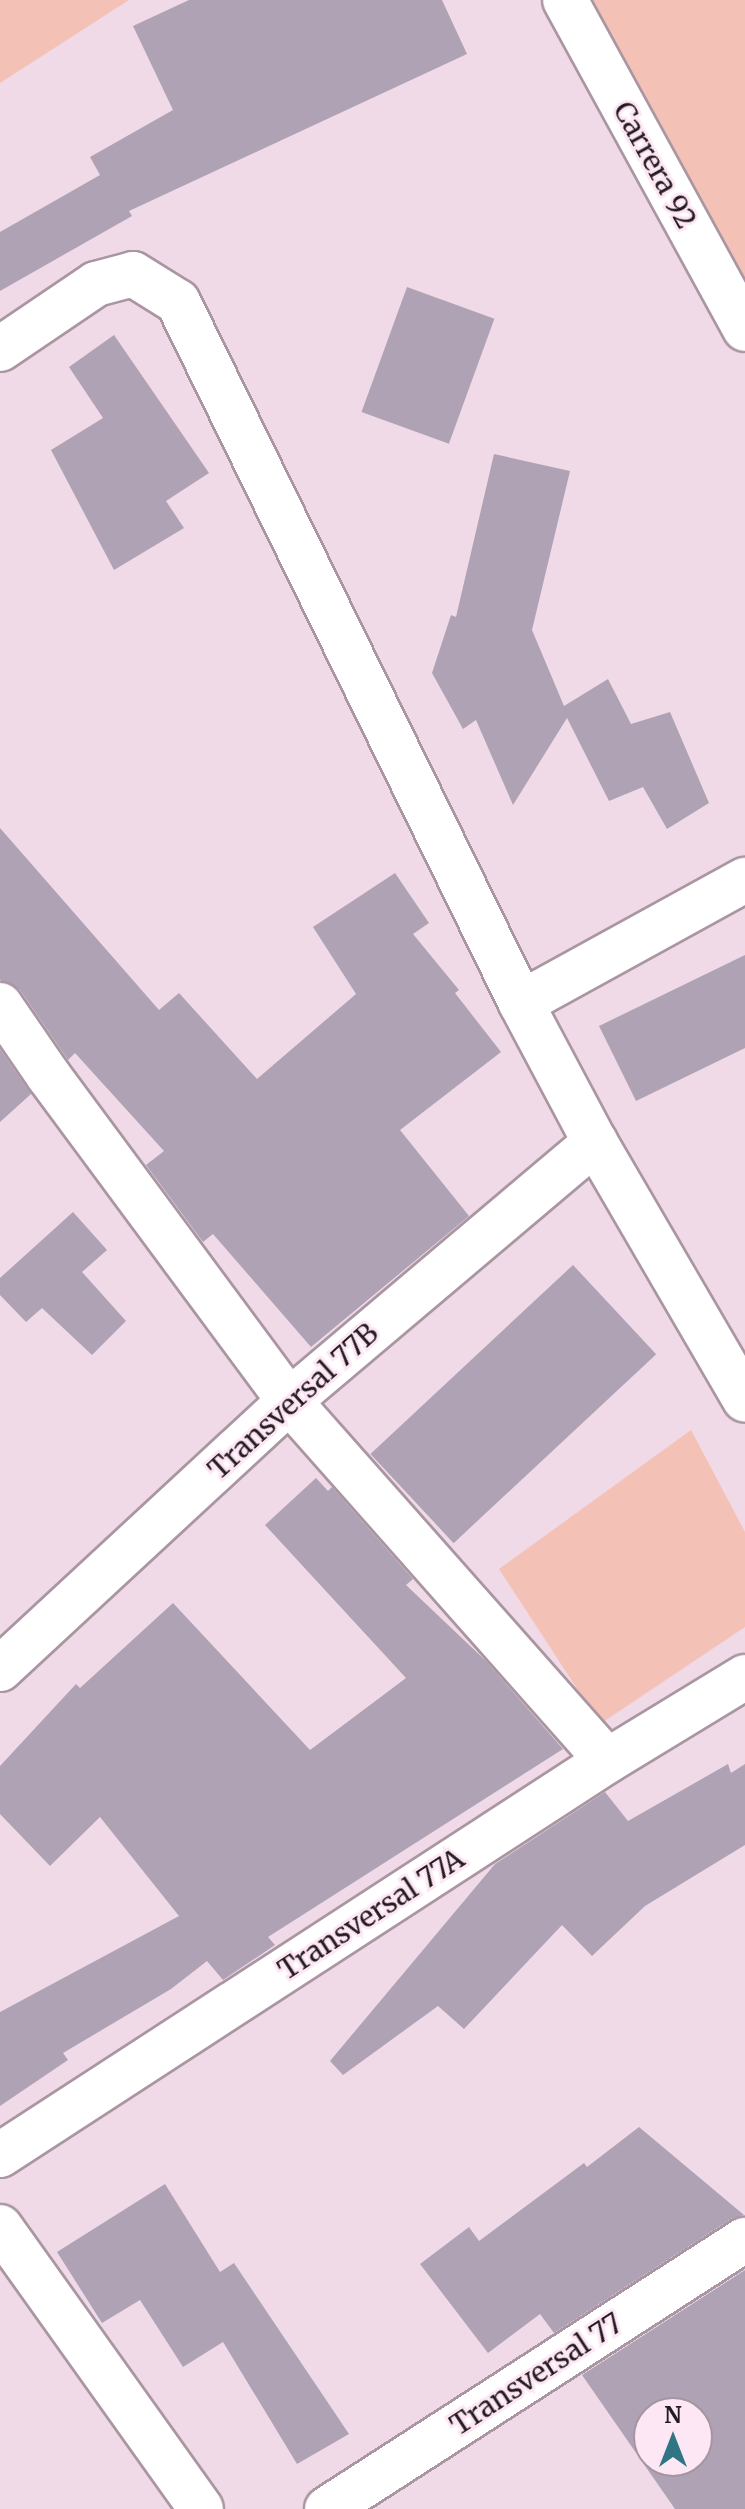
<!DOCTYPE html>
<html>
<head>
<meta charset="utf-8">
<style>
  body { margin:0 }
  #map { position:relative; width:745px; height:2509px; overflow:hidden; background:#f0dae7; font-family:Merriweather,serif }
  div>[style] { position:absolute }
  .green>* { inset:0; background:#f4c1b6 }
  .building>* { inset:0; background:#afa2b5; transform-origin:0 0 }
  .roads { filter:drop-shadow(2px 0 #aa96a2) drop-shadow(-2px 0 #aa96a2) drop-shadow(0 2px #aa96a2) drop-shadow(0 -2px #aa96a2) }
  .street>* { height:44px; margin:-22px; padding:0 22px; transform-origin:22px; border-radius:22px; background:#fff }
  span { translate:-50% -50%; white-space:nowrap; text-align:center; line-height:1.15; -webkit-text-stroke:6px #fde7f4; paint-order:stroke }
  .street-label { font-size:28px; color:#221a1f }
  .north { position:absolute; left:633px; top:2397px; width:80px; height:80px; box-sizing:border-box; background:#fde7f4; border:2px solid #a5959f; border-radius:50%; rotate:0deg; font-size:22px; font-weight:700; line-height:32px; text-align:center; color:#221a1f }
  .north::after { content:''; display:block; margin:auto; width:28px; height:36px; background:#2f7583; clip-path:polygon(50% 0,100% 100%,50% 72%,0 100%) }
</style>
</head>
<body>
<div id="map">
  <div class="green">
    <i style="clip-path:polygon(0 0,129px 0,0 83px)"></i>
    <i style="clip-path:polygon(556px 0,745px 0,745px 338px)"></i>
    <i style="clip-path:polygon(691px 1430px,745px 1532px,745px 1627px,600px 1724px,499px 1569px)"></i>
  </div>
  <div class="building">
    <i style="clip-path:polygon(189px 0,442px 0,467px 54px,129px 211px,132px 216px,0 291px,0 232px,100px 175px,90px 157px,173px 110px,133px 26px)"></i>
    <i style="left:407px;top:287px;width:93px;height:133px;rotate:20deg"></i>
    <i style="clip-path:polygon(114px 335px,209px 473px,166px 501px,184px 528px,114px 570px,51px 450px,103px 418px,69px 367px)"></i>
    <i style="clip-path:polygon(494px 454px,570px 471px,532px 630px,564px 706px,608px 679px,631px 724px,670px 712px,709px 803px,667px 829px,643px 787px,609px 801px,567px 718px,513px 805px,476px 720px,463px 729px,432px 673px,451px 615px,456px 617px)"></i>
    <i style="clip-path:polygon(0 828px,159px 1010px,179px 993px,257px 1079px,356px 994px,313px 927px,395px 873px,429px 923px,413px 934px,459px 990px,455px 993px,501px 1052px,400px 1130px,469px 1216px,311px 1347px,213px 1234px,203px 1242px,146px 1165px,164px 1151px,75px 1053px,68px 1060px,20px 990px,0 980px)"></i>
    <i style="clip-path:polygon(745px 955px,745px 1048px,636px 1101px,599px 1026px)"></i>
    <i style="clip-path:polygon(0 1049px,31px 1094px,0 1122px)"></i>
    <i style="clip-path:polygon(73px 1212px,107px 1250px,82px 1272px,126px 1321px,92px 1355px,42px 1308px,26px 1322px,0 1295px,0 1278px)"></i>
    <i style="left:573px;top:1265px;width:122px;height:277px;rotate:47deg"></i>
    <i style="clip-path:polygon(316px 1478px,328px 1491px,332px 1487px,413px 1579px,406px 1585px,486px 1661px,563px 1749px,268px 1937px,275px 1945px,223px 1980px,207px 1961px,171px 1989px,63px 2053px,68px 2060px,0 2106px,0 2012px,179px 1916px,100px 1817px,50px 1866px,0 1814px,0 1766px,76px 1684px,80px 1688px,173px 1603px,310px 1750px,406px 1678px,265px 1525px)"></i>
    <i style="clip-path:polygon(728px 1764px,731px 1773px,745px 1764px,745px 1845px,645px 1906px,592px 1956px,562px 1925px,464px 2029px,438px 2006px,343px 2075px,330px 2061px,495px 1864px,605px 1792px,628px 1821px)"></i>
    <i style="clip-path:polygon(639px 2127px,744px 2215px,731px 2219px,554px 2333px,540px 2314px,488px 2353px,420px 2264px,469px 2227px,479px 2241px,584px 2163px,587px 2167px)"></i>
    <i style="clip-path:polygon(165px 2184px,220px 2272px,234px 2263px,349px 2434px,297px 2464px,223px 2342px,183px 2367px,140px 2300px,102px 2323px,57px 2252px)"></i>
    <i style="clip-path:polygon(evenodd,745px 2270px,745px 2509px,675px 2509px,582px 2375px,745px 2270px,649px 2413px,697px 2413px,697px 2461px,649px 2461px,649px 2413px)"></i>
  </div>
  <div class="roads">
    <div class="street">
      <i style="left:565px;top:0;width:375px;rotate:61.3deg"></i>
      <i style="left:0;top:349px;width:116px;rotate:-34.1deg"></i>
      <i style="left:96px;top:284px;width:38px;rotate:-15deg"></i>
      <i style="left:133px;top:274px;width:53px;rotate:31.9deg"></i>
      <i style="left:178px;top:302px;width:780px;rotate:63.93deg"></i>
      <i style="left:521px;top:1003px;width:157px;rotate:62deg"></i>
      <i style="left:595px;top:1142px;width:298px;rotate:59.8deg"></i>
      <i style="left:521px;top:1003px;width:256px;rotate:-28.8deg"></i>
      <i style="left:0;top:1005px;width:85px;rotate:55.6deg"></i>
      <i style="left:48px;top:1075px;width:405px;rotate:53.5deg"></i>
      <i style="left:289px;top:1401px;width:480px;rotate:48.5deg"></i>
      <i style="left:0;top:1669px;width:394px;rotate:-42.8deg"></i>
      <i style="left:289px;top:1401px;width:401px;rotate:-40.2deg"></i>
      <i style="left:0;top:2155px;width:724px;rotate:-32.99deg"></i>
      <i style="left:607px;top:1761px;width:162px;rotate:-31.3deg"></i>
      <i style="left:0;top:2227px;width:346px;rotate:54.5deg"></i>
      <i style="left:327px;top:2509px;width:497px;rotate:-32.8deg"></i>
    </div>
  </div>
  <div class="street-label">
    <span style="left:655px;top:165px;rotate:61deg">Carrera 92</span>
    <span style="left:293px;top:1401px;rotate:-42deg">Transversal 77B</span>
    <span style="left:371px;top:1914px;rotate:-33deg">Transversal 77A</span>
    <span style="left:536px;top:2374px;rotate:-33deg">Transversal 77</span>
  </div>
  <div class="north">N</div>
</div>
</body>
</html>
